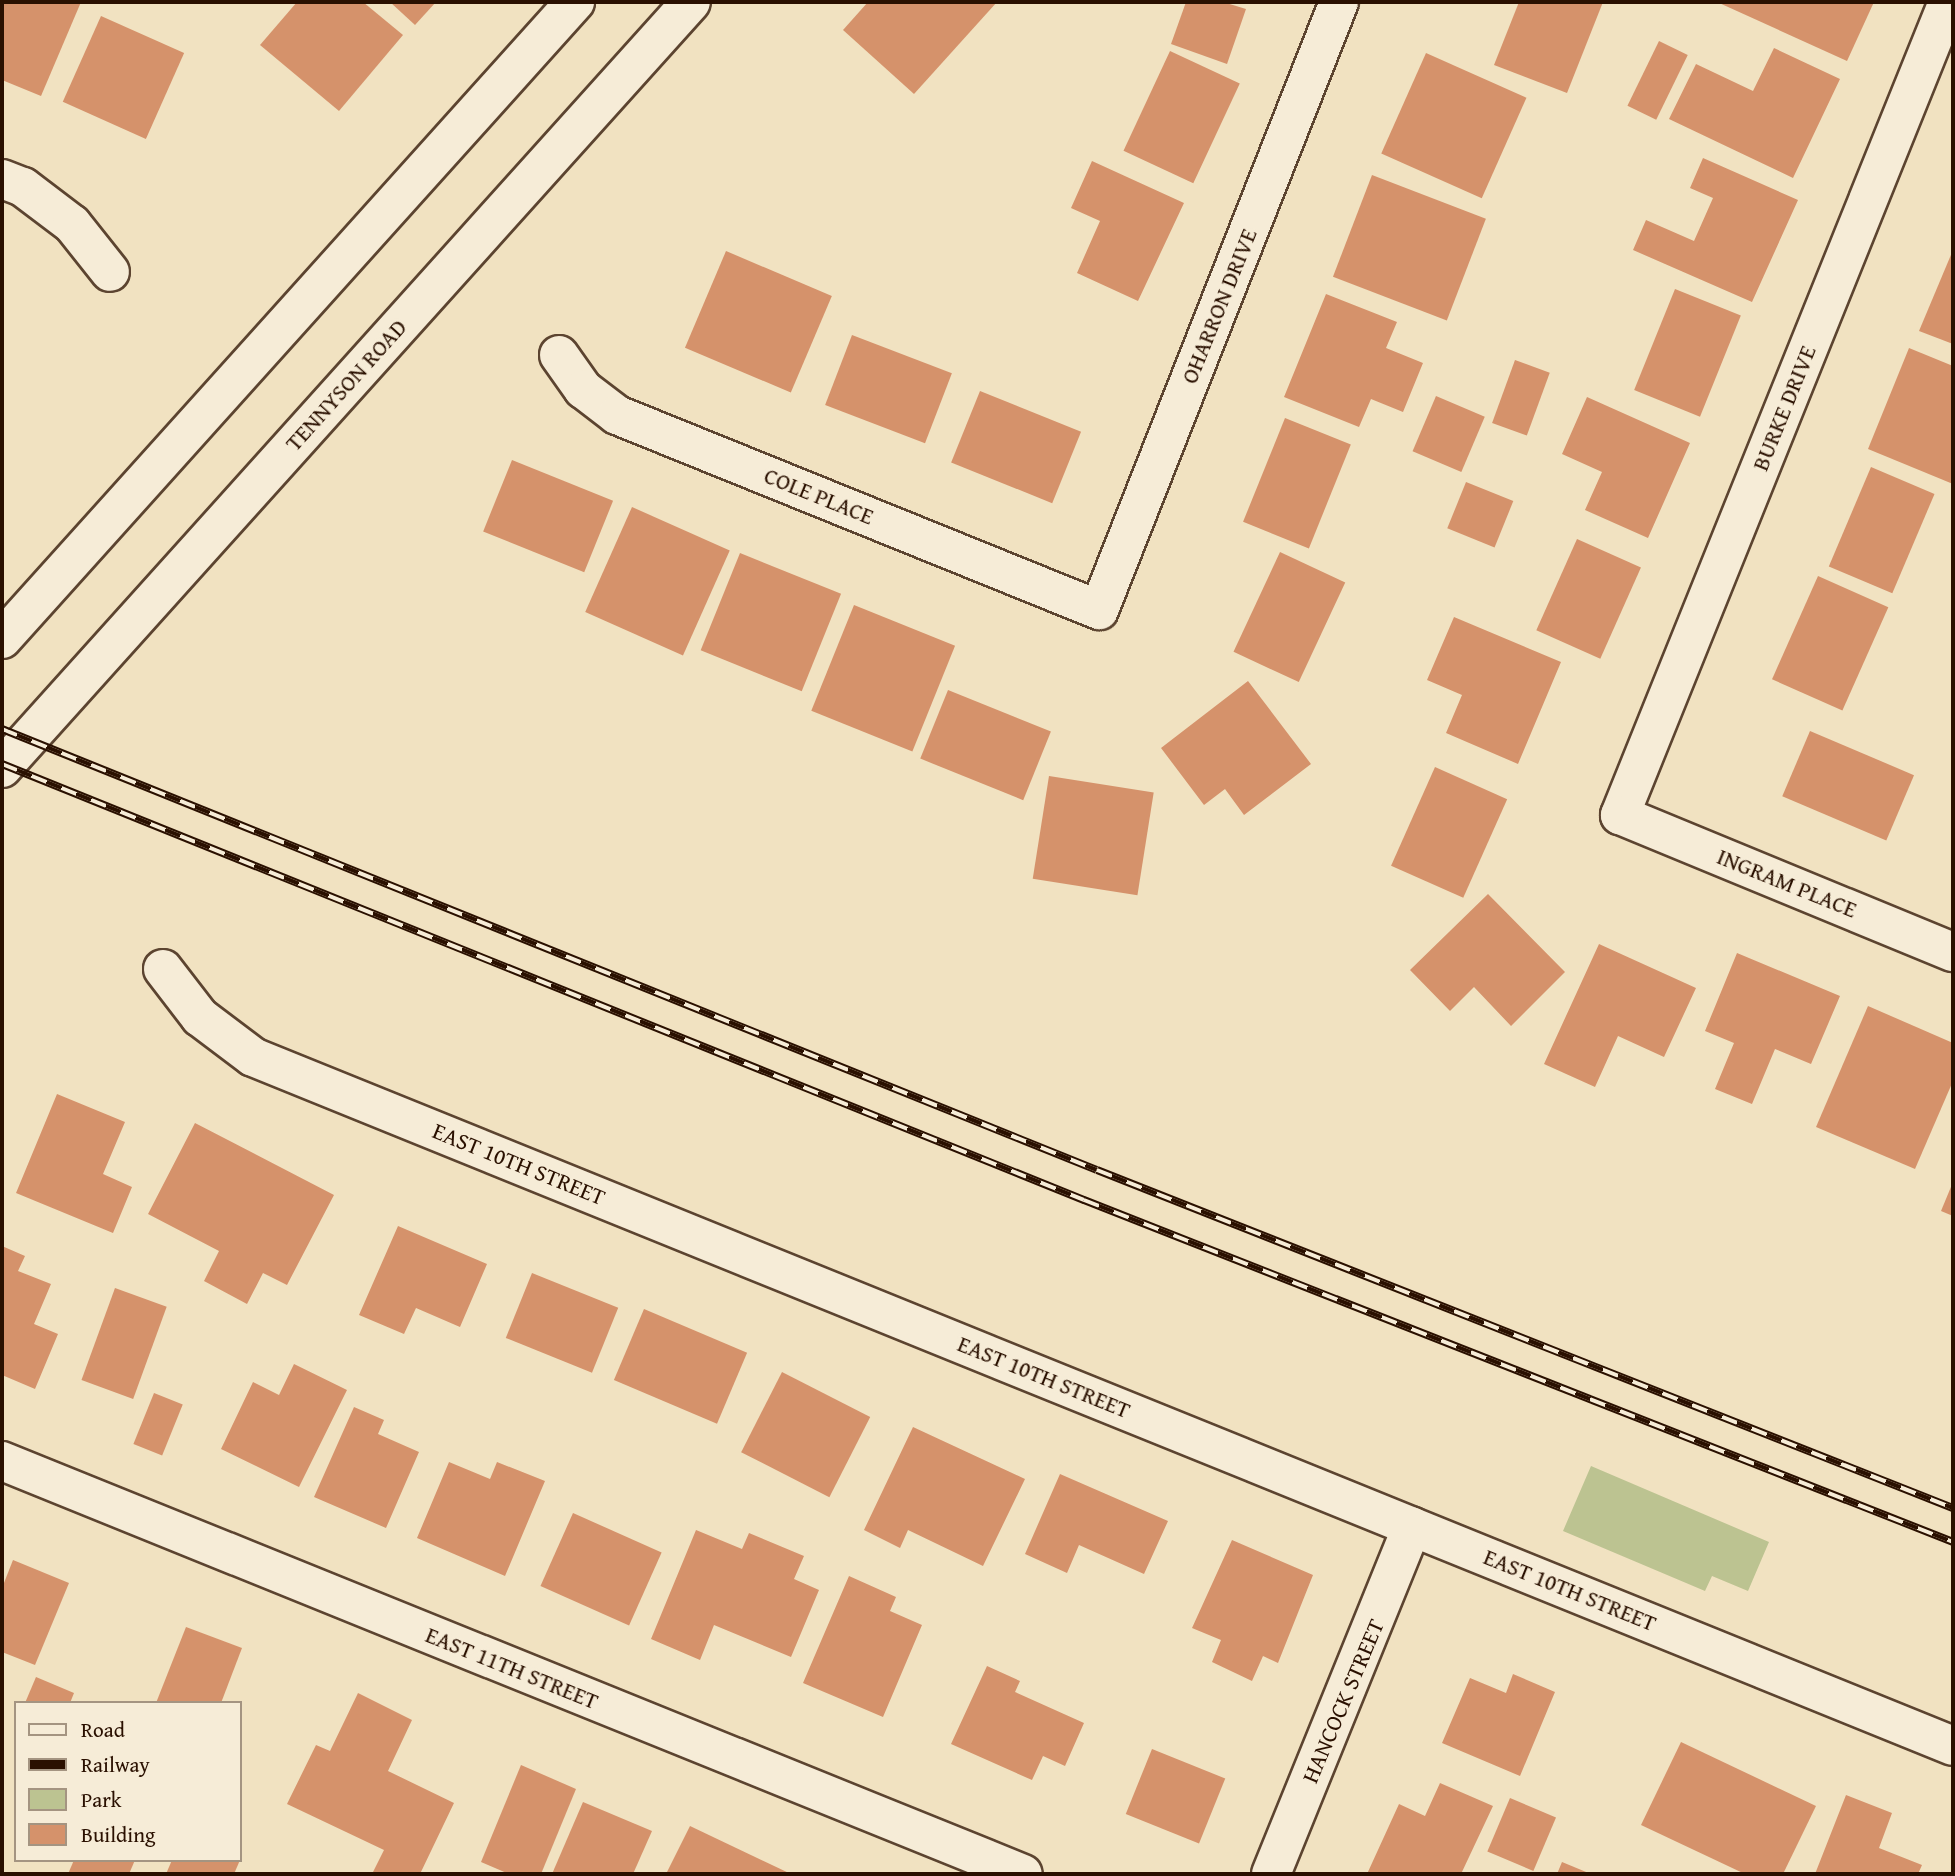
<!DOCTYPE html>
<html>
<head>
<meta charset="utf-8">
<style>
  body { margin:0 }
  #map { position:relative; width:1955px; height:1876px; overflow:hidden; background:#f1e2c1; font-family:"Gentium Book Plus",serif }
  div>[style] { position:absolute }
  .green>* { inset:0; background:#bcc391 }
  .building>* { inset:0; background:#d5926b; transform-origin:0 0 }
  .roads { filter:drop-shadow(2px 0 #5c4430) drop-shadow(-2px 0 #5c4430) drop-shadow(0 2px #5c4430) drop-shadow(0 -2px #5c4430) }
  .minor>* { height:38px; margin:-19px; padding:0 19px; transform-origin:19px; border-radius:19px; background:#f6ecd7 }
  .secondary>* { height:38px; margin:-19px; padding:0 19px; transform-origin:19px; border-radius:19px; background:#f6ecd7 }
  .rail>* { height:8px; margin-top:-4px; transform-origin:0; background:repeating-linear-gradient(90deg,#f6ecd7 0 16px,#2a1000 0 32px); box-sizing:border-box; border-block:2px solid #2a1000 }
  span { translate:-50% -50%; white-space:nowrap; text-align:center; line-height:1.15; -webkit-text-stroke:6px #f6ecd7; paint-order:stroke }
  .street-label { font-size:23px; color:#2a1000 }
  .frame { position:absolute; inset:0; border:4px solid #2a1000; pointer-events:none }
  .legend { position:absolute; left:14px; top:1701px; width:228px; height:161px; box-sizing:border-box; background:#f6ecd7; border:2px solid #a49481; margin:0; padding:9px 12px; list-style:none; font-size:21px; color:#2a1000 }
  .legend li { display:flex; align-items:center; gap:14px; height:35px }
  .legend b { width:35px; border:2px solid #a49481 }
</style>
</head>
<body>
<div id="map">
  <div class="green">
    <i style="clip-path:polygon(1591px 1466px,1769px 1542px,1748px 1591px,1712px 1576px,1705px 1591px,1563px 1531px)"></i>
  </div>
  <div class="building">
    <i style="clip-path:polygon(2px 2px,81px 2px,41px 96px,2px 80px)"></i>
    <i style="clip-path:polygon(297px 2px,363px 2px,403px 35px,339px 111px,260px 45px)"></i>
    <i style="clip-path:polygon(390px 2px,436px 2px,415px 25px)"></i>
    <i style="clip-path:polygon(868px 2px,997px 2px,914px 94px,843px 30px)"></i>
    <i style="clip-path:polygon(1186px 2px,1223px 2px,1246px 9px,1227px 64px,1171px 44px)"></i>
    <i style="clip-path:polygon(1519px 2px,1603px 2px,1567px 93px,1494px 65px)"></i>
    <i style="clip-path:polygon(1717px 2px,1874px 2px,1847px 61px)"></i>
    <i style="left:101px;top:16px;width:91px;height:94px;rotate:24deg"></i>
    <i style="left:1659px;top:41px;width:32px;height:72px;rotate:26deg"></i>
    <i style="clip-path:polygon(1774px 48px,1840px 79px,1793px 178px,1669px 119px,1696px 64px,1753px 91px)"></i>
    <i style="left:1170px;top:51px;width:77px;height:110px;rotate:25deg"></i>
    <i style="left:1426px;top:53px;width:110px;height:110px;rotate:24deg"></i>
    <i style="clip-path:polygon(1703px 158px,1798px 200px,1752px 302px,1633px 250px,1646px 220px,1694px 241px,1713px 198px,1690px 188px)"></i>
    <i style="clip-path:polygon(1092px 161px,1184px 203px,1138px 301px,1077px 273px,1100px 221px,1071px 208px)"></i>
    <i style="left:1372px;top:175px;width:122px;height:109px;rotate:21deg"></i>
    <i style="clip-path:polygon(1953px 250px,1953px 344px,1919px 331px)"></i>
    <i style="left:726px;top:251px;width:115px;height:105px;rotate:23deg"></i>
    <i style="left:1675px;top:289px;width:71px;height:109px;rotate:22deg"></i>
    <i style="clip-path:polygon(1326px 294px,1397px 322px,1386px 348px,1423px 363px,1403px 412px,1371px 399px,1359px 427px,1284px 397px)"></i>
    <i style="left:852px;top:335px;width:107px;height:75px;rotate:21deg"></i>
    <i style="clip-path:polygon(1909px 348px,1953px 366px,1953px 484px,1868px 449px)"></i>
    <i style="left:1515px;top:360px;width:37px;height:67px;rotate:20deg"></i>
    <i style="left:980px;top:391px;width:109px;height:77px;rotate:22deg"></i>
    <i style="left:1436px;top:396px;width:53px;height:60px;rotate:23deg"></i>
    <i style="clip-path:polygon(1587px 397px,1690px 443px,1648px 538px,1585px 510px,1602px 472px,1562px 454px)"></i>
    <i style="left:1285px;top:418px;width:71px;height:112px;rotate:22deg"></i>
    <i style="left:512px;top:460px;width:109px;height:77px;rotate:22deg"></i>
    <i style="left:1871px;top:467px;width:69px;height:108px;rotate:23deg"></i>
    <i style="left:1466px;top:482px;width:51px;height:50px;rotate:22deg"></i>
    <i style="left:632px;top:507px;width:107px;height:115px;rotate:24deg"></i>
    <i style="left:1577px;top:539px;width:70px;height:100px;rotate:24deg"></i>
    <i style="left:1280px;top:552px;width:72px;height:110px;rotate:25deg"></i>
    <i style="left:740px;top:553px;width:109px;height:105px;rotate:22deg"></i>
    <i style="left:1818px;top:576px;width:77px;height:113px;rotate:24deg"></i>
    <i style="left:854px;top:605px;width:109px;height:114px;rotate:22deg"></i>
    <i style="clip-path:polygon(1454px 617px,1561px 662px,1518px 764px,1446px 733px,1462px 695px,1427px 680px)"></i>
    <i style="clip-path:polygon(1248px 681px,1311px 764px,1244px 815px,1225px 789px,1204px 805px,1161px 748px)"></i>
    <i style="left:948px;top:690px;width:111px;height:74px;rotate:22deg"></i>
    <i style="left:1810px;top:731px;width:113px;height:71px;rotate:23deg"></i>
    <i style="left:1435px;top:767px;width:79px;height:108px;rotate:24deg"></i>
    <i style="left:1049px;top:776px;width:106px;height:104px;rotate:9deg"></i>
    <i style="clip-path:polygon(1488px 894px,1565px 972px,1511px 1026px,1474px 987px,1450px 1011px,1410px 970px)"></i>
    <i style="clip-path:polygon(1599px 944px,1696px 988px,1664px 1057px,1618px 1036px,1595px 1087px,1544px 1064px)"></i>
    <i style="clip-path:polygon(1737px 953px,1840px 996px,1811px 1064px,1775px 1049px,1752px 1104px,1715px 1089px,1734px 1043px,1705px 1031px)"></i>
    <i style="clip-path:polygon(1868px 1006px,1953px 1043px,1953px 1081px,1915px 1169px,1816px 1127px)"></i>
    <i style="clip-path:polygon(57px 1094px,125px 1122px,103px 1174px,132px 1187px,113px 1233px,16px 1193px)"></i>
    <i style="clip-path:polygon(195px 1123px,334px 1195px,287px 1285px,263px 1273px,247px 1304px,204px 1281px,219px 1251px,148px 1214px)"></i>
    <i style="clip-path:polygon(1953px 1182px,1953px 1216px,1941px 1211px)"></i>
    <i style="clip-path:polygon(398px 1226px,487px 1264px,460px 1327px,416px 1308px,404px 1334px,359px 1315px)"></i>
    <i style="clip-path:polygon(2px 1246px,25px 1256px,18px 1271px,51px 1284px,34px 1324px,58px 1334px,35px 1389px,2px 1375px)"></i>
    <i style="left:532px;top:1273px;width:93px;height:70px;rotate:22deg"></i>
    <i style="left:115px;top:1288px;width:55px;height:98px;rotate:20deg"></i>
    <i style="left:644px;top:1309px;width:112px;height:77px;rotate:23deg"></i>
    <i style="clip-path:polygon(294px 1364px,347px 1390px,299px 1487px,221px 1449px,253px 1382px,279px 1395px)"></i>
    <i style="left:782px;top:1372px;width:99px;height:90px;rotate:27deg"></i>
    <i style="left:154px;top:1393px;width:31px;height:55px;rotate:22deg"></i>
    <i style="clip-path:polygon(354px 1407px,384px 1420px,378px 1434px,419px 1452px,386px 1528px,314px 1497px)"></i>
    <i style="clip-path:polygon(913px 1427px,1025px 1479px,983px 1566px,908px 1530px,900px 1548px,864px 1530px)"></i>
    <i style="clip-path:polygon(449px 1462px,490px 1479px,497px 1462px,545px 1481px,505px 1576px,417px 1538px)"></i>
    <i style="clip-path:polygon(1060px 1474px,1168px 1521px,1144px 1574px,1079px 1545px,1067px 1573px,1025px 1554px)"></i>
    <i style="left:573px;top:1513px;width:97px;height:80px;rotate:24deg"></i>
    <i style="clip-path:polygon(696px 1530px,742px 1549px,749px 1533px,804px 1556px,794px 1579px,819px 1590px,791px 1657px,714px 1625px,700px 1660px,651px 1639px)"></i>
    <i style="clip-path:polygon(1232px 1540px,1313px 1575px,1278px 1663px,1263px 1656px,1252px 1681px,1212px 1662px,1221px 1640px,1192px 1628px)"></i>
    <i style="clip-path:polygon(13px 1560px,69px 1583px,35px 1665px,2px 1652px,2px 1588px)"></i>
    <i style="clip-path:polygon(849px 1576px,896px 1597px,890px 1611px,922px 1625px,883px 1717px,803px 1683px)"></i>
    <i style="clip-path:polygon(186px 1627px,242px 1648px,221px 1703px,156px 1703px)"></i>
    <i style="clip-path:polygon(987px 1666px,1020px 1681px,1015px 1692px,1084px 1723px,1065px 1766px,1043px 1756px,1032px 1780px,951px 1744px)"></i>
    <i style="clip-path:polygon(1513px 1674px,1555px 1692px,1520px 1776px,1442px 1743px,1470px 1678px,1506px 1693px)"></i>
    <i style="clip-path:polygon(36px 1677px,74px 1693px,70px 1703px,25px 1703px)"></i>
    <i style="clip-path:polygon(358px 1693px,412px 1720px,388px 1771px,454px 1803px,420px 1874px,372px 1874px,384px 1850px,287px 1804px,316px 1745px,330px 1751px)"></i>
    <i style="clip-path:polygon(1681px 1742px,1816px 1806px,1783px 1874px,1745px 1874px,1641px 1825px)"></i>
    <i style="left:1152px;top:1749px;width:79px;height:70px;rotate:22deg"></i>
    <i style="clip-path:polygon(521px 1765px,576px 1789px,541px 1874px,509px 1874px,481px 1862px)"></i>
    <i style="clip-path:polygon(1440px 1783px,1493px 1806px,1461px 1874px,1367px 1874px,1399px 1804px,1425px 1816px)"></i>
    <i style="clip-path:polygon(1846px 1795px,1892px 1813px,1879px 1848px,1922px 1865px,1918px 1874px,1815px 1874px)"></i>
    <i style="left:1510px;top:1798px;width:50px;height:58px;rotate:23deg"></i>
    <i style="clip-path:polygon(583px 1802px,652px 1831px,633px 1874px,552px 1874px)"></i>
    <i style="clip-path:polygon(690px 1826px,791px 1874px,666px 1874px)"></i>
    <i style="clip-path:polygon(74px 1860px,135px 1860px,129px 1874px,68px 1874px)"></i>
    <i style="clip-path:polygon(172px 1860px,240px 1860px,234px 1874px,166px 1874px)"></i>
    <i style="clip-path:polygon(1562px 1862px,1591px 1874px,1557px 1874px)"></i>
  </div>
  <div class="roads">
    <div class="minor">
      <i style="left:1948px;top:2px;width:877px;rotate:111.97deg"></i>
      <i style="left:1620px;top:815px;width:360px;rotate:22.4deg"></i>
      <i style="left:2px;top:179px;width:22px;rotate:21deg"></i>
      <i style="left:23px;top:187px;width:61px;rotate:37.1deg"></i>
      <i style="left:72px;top:224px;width:61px;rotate:51.6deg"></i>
      <i style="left:559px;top:355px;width:42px;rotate:54.8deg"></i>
      <i style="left:583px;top:389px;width:43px;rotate:37.4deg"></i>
      <i style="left:617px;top:415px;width:520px;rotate:22.03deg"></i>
      <i style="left:1099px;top:610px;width:654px;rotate:-68.46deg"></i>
      <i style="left:163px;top:969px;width:61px;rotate:52.4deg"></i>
      <i style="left:200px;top:1017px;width:66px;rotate:37deg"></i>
      <i style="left:253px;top:1057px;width:1834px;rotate:22.06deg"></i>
      <i style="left:2px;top:1461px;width:1101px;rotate:22.02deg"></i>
      <i style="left:1271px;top:1874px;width:375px;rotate:-67.9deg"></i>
    </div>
    <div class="secondary">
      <i style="left:2px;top:639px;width:857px;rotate:-48.03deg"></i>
      <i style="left:2px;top:768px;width:1030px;rotate:-48.03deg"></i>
    </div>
  </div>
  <div class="rail">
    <i style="left:2px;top:729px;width:1180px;rotate:21.94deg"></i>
    <i style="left:1097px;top:1170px;width:920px;rotate:21.55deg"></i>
    <i style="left:2px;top:764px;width:1167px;rotate:21.95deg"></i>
    <i style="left:1084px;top:1200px;width:934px;rotate:21.48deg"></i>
  </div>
  <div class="street-label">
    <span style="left:1219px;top:306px;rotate:-68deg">OHARRON DRIVE</span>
    <span style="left:346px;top:385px;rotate:-48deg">TENNYSON ROAD</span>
    <span style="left:1784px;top:408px;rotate:-68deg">BURKE DRIVE</span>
    <span style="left:819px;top:496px;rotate:22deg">COLE PLACE</span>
    <span style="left:1787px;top:883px;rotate:22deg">INGRAM PLACE</span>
    <span style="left:519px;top:1164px;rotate:22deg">EAST 10TH STREET</span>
    <span style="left:1044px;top:1377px;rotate:22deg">EAST 10TH STREET</span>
    <span style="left:1570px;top:1590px;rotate:22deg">EAST 10TH STREET</span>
    <span style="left:512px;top:1668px;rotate:22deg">EAST 11TH STREET</span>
    <span style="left:1343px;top:1701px;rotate:-67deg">HANCOCK STREET</span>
  </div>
  <div class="frame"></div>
  <ul class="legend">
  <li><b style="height:9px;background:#f6ecd7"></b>Road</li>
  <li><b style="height:9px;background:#2a1000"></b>Railway</li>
  <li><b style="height:19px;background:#bcc391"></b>Park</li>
  <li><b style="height:19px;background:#d5926b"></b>Building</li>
  </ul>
</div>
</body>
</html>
